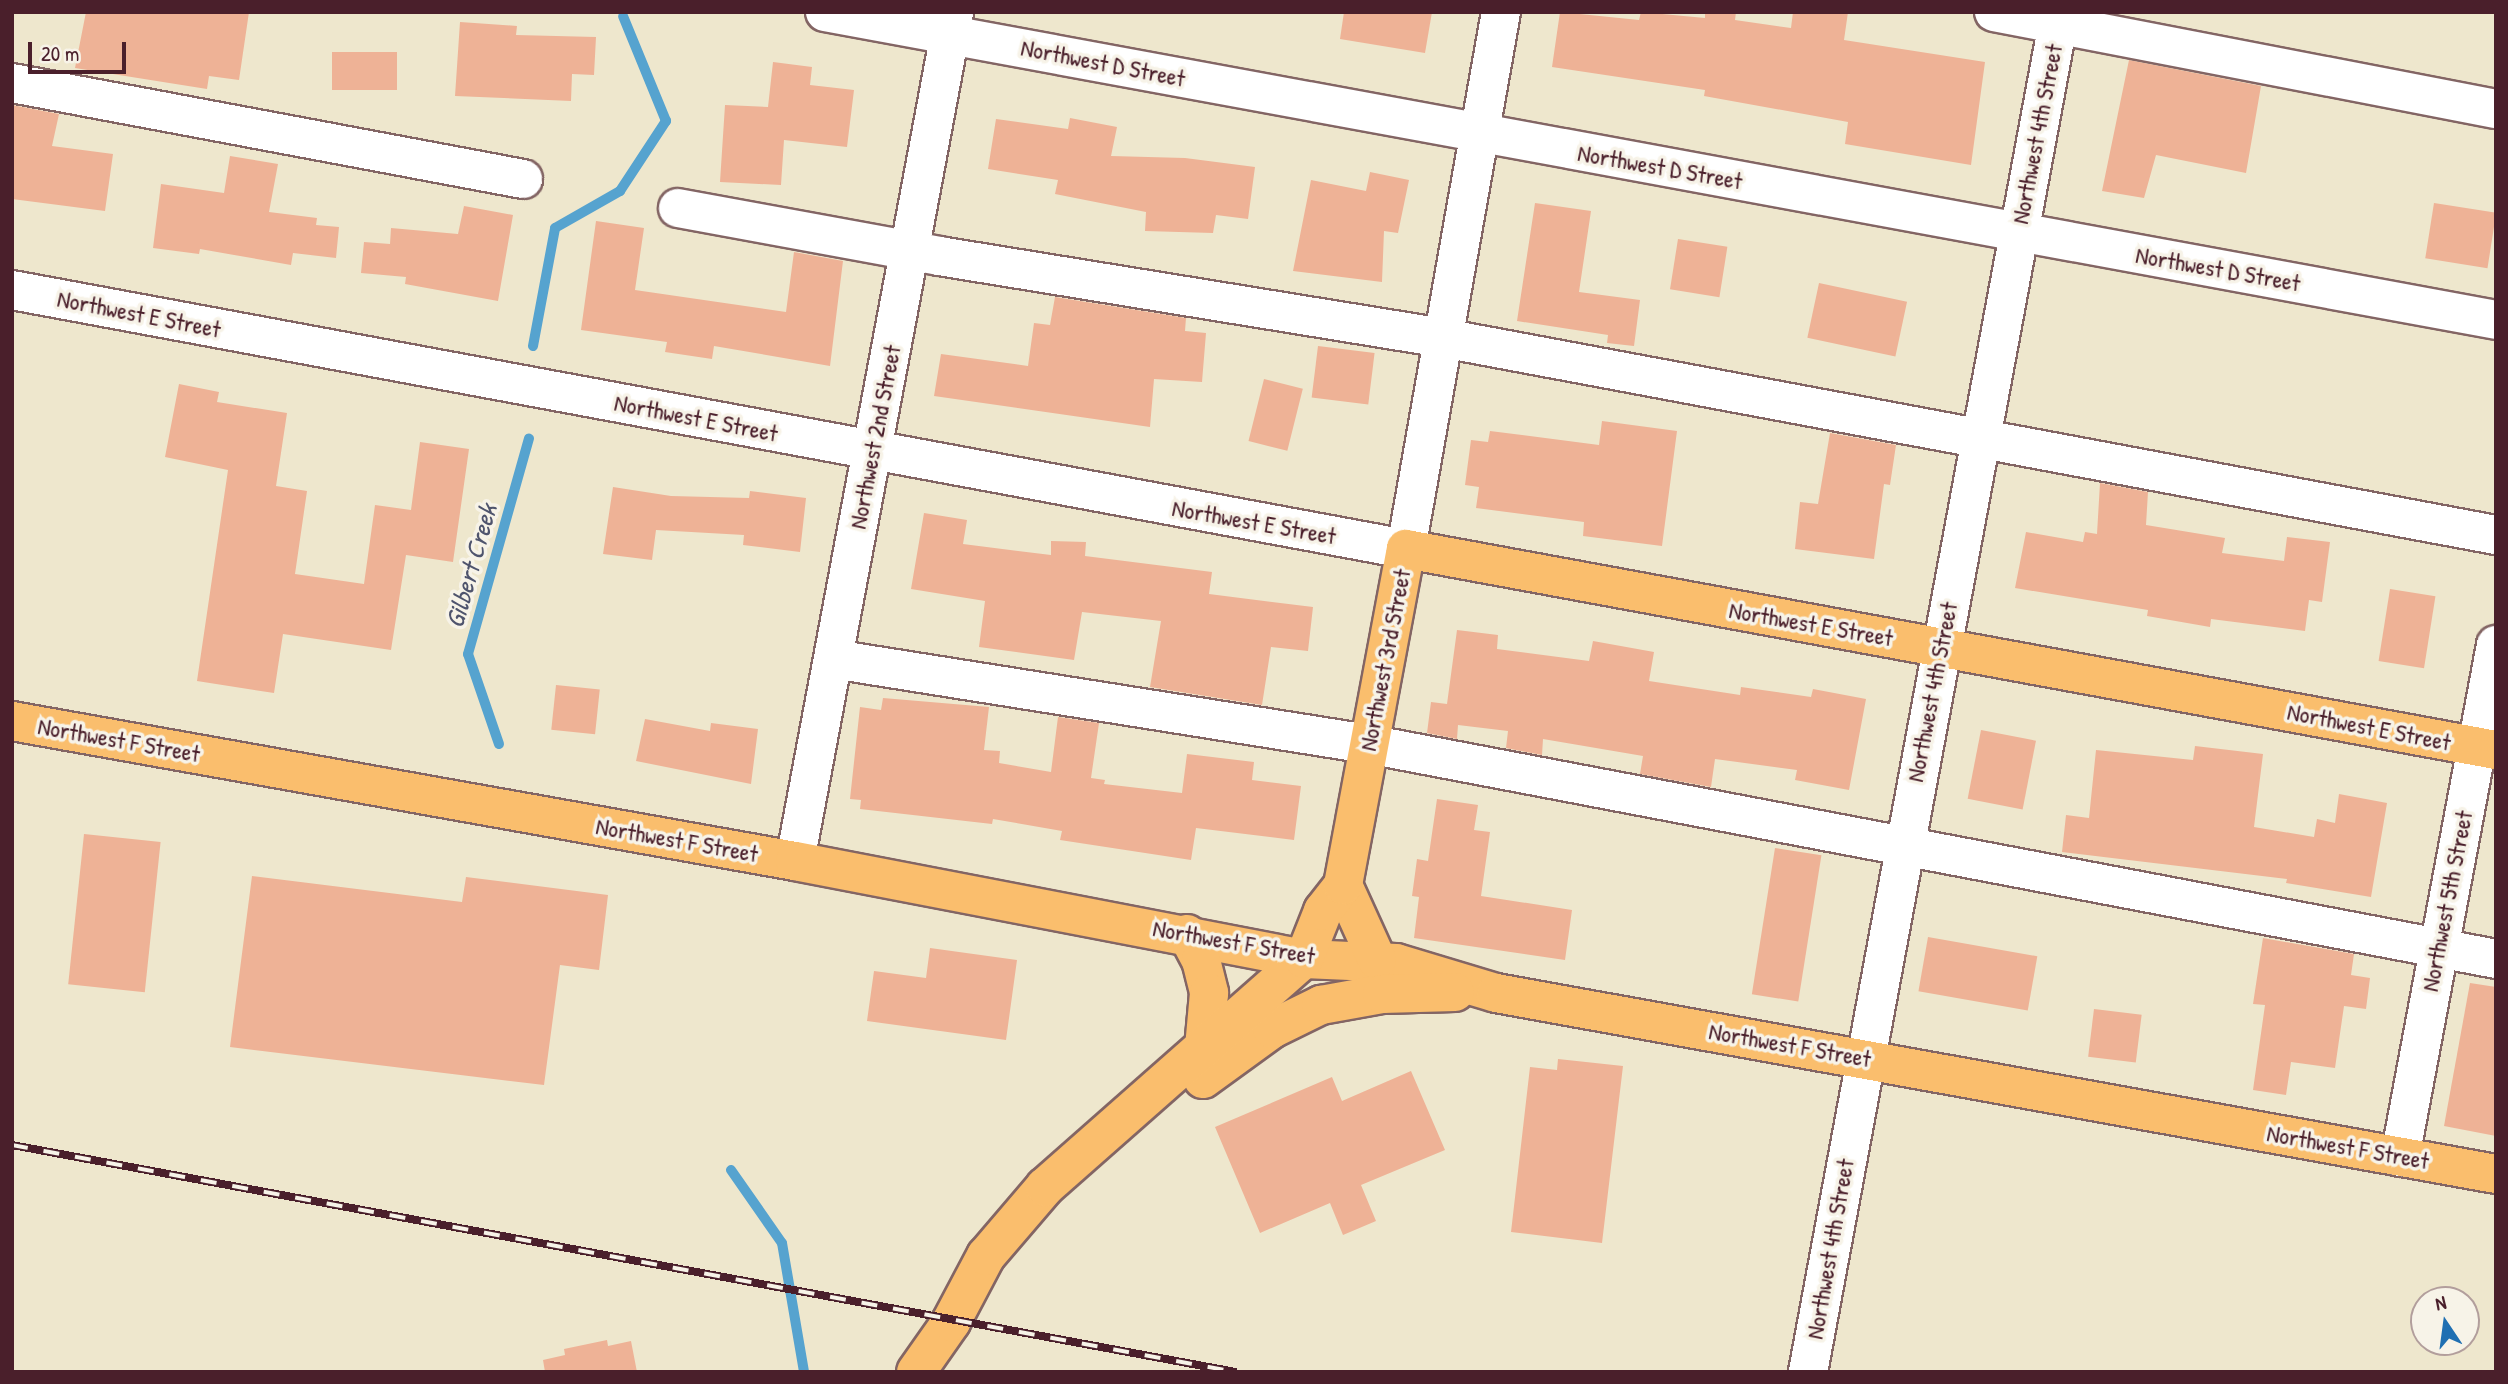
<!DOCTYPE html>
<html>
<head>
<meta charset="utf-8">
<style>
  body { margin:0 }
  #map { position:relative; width:2508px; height:1384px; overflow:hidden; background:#eee7cd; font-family:"Patrick Hand",sans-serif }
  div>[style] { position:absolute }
  .stream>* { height:10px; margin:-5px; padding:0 5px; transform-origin:5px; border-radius:5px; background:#56a3cf }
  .building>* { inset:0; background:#eeb296; transform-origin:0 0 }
  .roads { filter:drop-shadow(2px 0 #836564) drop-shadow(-2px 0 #836564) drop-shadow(0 2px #836564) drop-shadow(0 -2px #836564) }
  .minor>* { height:38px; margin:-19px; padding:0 19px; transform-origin:19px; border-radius:19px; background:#fff }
  .major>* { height:38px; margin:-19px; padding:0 19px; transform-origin:19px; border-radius:19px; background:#fabe6d }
  .rail>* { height:8px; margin-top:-4px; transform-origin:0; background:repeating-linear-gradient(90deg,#f7f3e8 0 16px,#4a1f2b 0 32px); box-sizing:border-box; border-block:2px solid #4a1f2b }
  span { translate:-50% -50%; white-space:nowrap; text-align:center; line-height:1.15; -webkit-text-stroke:7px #f7f3e8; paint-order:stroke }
  .street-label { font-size:24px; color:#4a1f2b }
  .water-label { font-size:26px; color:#4f546d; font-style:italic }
  .frame { position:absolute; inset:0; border:14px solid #4a1f2b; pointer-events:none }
  .north { position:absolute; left:2410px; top:1286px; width:70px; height:70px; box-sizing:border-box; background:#f7f3e8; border:2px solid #b29e9c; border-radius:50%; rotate:347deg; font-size:19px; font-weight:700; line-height:28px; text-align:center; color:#4a1f2b }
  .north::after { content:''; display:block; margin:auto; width:24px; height:32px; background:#1f6fb2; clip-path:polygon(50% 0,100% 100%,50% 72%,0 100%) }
  .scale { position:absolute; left:28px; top:42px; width:98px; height:32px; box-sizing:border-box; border:4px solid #4a1f2b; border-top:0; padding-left:9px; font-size:21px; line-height:24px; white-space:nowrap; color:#4a1f2b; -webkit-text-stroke:5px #f7f3e8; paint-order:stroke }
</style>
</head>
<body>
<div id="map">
  <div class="stream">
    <i style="left:533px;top:346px;width:120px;rotate:-79.4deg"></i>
    <i style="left:555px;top:228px;width:75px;rotate:-29.6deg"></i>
    <i style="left:620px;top:191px;width:84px;rotate:-56.7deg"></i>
    <i style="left:666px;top:121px;width:113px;rotate:-112.3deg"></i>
    <i style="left:499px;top:744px;width:95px;rotate:-109deg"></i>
    <i style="left:468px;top:654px;width:224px;rotate:-74.2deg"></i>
    <i style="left:731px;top:1170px;width:89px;rotate:55.1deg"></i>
    <i style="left:782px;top:1243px;width:131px;rotate:80.3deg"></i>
  </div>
  <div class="building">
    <i style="clip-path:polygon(86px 12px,249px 12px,239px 80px,209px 76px,207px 89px,75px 68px)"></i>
    <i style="clip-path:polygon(1344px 12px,1432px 12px,1425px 53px,1340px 39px)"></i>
    <i style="clip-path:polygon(1560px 12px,1639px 20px,1641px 12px,1705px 18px,1705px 12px,1736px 12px,1735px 20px,1791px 28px,1793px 12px,1848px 12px,1844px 40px,1985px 62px,1971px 165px,1845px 144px,1848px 122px,1704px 96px,1705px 90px,1552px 67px)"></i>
    <i style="clip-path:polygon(460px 22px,517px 26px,516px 35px,596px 37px,594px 75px,572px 74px,571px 101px,455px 96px)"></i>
    <i style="left:332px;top:52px;width:65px;height:38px"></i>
    <i style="clip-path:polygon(2129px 60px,2261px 86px,2246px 173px,2156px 155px,2144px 198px,2102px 191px)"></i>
    <i style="clip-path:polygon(773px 62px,812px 67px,810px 85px,854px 90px,847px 147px,784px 140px,781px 185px,720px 182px,725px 105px,768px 107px)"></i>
    <i style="clip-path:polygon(12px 105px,59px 114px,52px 146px,113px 154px,105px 211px,12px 199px)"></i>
    <i style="clip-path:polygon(1070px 118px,1117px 127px,1111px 156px,1185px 158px,1255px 167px,1248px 219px,1216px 215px,1213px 233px,1145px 231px,1146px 212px,1055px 194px,1058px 180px,988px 169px,996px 119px,1068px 129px)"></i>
    <i style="clip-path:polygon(230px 156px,278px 164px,269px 212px,317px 218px,316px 225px,339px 227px,336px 258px,293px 253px,291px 265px,200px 249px,199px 254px,153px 248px,161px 184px,224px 193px)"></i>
    <i style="clip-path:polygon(1370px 172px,1409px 180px,1398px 233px,1384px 231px,1382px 282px,1293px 271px,1311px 180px,1366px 191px)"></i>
    <i style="clip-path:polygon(1535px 203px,1591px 211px,1579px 292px,1640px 300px,1634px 346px,1607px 343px,1608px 335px,1517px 321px)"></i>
    <i style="left:2434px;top:203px;width:63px;height:56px;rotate:9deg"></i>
    <i style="clip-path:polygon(464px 206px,513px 215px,498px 301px,405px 284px,406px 277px,361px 273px,364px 242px,390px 244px,391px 228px,458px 234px)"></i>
    <i style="clip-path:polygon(596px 221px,644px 228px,635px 290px,786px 312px,794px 252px,843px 261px,830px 366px,714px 346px,712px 359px,665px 352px,667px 342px,581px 330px)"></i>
    <i style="left:1678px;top:239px;width:50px;height:51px;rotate:9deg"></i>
    <i style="left:1819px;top:283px;width:90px;height:56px;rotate:12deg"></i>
    <i style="clip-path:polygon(1055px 297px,1186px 318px,1185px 331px,1206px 333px,1202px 382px,1154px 379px,1150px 427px,934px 396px,941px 354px,1028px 366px,1034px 323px,1050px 325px)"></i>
    <i style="left:1318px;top:346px;width:57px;height:52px;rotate:7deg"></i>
    <i style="left:1264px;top:379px;width:40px;height:64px;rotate:14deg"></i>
    <i style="clip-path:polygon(179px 384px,219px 392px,217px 402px,287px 413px,276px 486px,307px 491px,295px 574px,364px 584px,375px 505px,411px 510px,420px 442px,469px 449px,453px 562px,406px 555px,391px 650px,283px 634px,274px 693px,197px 681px,228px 470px,165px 457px)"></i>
    <i style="clip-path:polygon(1602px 421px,1677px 431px,1662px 546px,1583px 536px,1584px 522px,1476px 508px,1479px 487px,1465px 485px,1471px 440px,1488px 442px,1490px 431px,1599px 445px)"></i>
    <i style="clip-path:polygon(1830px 433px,1896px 445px,1890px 485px,1884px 484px,1874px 559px,1795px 549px,1800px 502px,1818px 504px)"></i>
    <i style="clip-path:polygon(2100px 483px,2148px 492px,2146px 525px,2225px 538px,2222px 553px,2284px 561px,2287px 537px,2330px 542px,2322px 602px,2309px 600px,2305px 631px,2211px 619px,2210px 627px,2147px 616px,2148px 610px,2015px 588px,2026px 532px,2083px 542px,2085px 532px,2097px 534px)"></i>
    <i style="clip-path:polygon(613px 487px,671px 496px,749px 498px,750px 491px,806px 498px,800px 552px,743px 545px,744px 535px,656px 530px,652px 560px,603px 554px)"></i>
    <i style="clip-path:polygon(924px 513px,967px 520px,963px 544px,1051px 555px,1051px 541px,1086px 542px,1085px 556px,1212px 572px,1209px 594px,1313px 607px,1308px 651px,1271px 647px,1262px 705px,1150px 687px,1161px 621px,1082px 612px,1074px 660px,979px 647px,985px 601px,911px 589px)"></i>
    <i style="left:2390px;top:589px;width:46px;height:73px;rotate:9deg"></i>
    <i style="clip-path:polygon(1457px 630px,1498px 635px,1497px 649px,1589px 661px,1593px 641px,1654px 652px,1649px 681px,1740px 695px,1741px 687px,1811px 697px,1813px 689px,1866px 699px,1849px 790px,1795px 780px,1797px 770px,1715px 759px,1711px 787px,1640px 774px,1643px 756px,1543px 739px,1542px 755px,1506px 748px,1508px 731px,1458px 725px,1457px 739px,1427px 733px,1431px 702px,1447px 704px)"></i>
    <i style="left:556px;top:685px;width:44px;height:45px;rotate:6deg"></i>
    <i style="clip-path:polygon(883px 698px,989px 707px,984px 750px,1000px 751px,999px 763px,1051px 772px,1058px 717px,1099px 723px,1091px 778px,1105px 780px,1104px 784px,1182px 793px,1187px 754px,1254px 762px,1252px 780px,1301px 786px,1294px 840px,1196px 828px,1191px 860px,1060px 840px,1062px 831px,993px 819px,992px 824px,860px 809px,861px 800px,850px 799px,860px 707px,881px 710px)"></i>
    <i style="clip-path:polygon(645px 719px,710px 731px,711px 723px,758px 729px,751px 784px,636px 761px)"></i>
    <i style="left:1981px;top:730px;width:56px;height:70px;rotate:11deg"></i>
    <i style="clip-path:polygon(2195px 746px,2263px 754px,2254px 827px,2314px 837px,2317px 819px,2335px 823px,2339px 794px,2387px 803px,2371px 897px,2286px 883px,2287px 879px,2062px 852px,2066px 815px,2089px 818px,2096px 750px,2193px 760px)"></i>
    <i style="clip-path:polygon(1437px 799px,1478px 805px,1474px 830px,1490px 832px,1481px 896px,1572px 910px,1565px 960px,1414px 938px,1419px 897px,1412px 896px,1417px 859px,1428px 861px)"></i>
    <i style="left:84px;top:834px;width:77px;height:151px;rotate:6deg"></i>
    <i style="left:1775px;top:848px;width:47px;height:148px;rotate:9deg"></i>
    <i style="clip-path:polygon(252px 876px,462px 902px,466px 877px,608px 895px,599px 970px,560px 965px,544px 1085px,230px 1047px)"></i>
    <i style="left:1928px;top:937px;width:111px;height:55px;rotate:10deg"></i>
    <i style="clip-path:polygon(2263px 938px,2354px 954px,2351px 975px,2370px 978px,2366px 1009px,2344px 1006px,2335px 1068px,2291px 1062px,2286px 1095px,2253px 1090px,2265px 1005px,2253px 1004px)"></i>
    <i style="clip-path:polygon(930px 948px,1017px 960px,1006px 1040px,867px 1021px,874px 971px,926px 978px)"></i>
    <i style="clip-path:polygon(2470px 983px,2496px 987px,2496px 1136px,2444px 1126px)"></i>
    <i style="left:2094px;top:1009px;width:48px;height:48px;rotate:7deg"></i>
    <i style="clip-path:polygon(1558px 1059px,1623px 1066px,1602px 1243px,1511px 1232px,1530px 1067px,1557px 1070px)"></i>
    <i style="clip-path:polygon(1411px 1071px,1445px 1150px,1361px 1185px,1376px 1221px,1343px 1235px,1330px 1203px,1260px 1233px,1215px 1127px,1332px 1077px,1342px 1101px)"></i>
    <i style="clip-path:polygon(607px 1340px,608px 1346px,631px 1341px,637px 1372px,545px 1372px,543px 1360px,565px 1355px,564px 1349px)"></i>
  </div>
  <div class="roads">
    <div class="minor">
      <i style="left:825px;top:12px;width:1699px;rotate:10.44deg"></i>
      <i style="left:1994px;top:12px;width:511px;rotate:10.94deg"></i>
      <i style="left:12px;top:83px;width:520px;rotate:10.64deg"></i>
      <i style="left:678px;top:208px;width:265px;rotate:10.4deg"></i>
      <i style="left:939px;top:256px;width:511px;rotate:9.24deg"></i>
      <i style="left:1443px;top:338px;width:1071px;rotate:10.6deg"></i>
      <i style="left:12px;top:290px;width:1418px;rotate:10.53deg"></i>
      <i style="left:1406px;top:549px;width:545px;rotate:-79.97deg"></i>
      <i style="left:833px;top:659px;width:542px;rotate:9.03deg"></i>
      <i style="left:1368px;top:744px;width:1148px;rotate:10.79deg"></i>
      <i style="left:795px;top:861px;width:864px;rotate:-79.39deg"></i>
      <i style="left:2400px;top:1157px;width:521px;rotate:-79.38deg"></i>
      <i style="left:1808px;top:1372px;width:1383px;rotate:-79.5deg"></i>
    </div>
    <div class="major">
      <i style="left:12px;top:721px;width:795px;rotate:10.14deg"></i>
      <i style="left:795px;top:861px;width:518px;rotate:10.9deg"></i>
      <i style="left:1304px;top:959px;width:92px;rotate:2.5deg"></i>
      <i style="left:1396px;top:963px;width:104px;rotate:16.7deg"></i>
      <i style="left:1496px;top:993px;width:1016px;rotate:10.26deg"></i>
      <i style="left:1343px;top:885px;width:82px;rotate:65.6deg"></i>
      <i style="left:1187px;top:934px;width:30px;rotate:62deg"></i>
      <i style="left:1201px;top:960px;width:34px;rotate:76deg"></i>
      <i style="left:1209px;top:993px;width:55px;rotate:95.2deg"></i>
      <i style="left:1203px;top:1079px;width:85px;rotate:-35.9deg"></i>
      <i style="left:1272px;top:1029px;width:55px;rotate:-26.1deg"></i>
      <i style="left:1321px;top:1005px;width:62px;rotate:-10.2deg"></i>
      <i style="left:1382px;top:994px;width:73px;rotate:-1.6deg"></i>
      <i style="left:916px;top:1372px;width:61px;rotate:-55deg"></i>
      <i style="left:951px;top:1322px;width:75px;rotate:-62.1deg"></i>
      <i style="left:986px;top:1256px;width:91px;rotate:-49.5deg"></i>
      <i style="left:1045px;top:1187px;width:345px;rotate:-41.4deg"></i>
      <i style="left:1304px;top:959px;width:52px;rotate:-68.4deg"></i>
      <i style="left:1323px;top:911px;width:33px;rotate:-52deg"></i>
      <i style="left:1343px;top:885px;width:342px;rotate:-79.4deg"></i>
      <i style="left:1406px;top:549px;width:1108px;rotate:10.45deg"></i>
    </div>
  </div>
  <div class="rail">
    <i style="left:12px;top:1145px;width:1245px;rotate:10.51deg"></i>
  </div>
  <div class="street-label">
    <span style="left:1103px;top:63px;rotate:11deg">Northwest D Street</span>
    <span style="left:2037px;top:134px;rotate:-79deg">Northwest 4th Street</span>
    <span style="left:1660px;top:167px;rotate:10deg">Northwest D Street</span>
    <span style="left:2218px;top:269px;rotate:10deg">Northwest D Street</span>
    <span style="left:139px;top:314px;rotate:11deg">Northwest E Street</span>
    <span style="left:696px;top:418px;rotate:11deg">Northwest E Street</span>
    <span style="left:875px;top:437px;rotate:-79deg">Northwest 2nd Street</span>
    <span style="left:1254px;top:522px;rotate:10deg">Northwest E Street</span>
    <span style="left:1811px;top:624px;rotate:10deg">Northwest E Street</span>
    <span style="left:1385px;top:660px;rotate:-79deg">Northwest 3rd Street</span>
    <span style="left:1932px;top:692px;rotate:-79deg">Northwest 4th Street</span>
    <span style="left:2369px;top:727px;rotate:11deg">Northwest E Street</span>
    <span style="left:119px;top:740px;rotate:10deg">Northwest F Street</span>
    <span style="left:677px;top:840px;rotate:10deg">Northwest F Street</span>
    <span style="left:2447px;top:901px;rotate:-79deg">Northwest 5th Street</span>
    <span style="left:1234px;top:942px;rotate:10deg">Northwest F Street</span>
    <span style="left:1790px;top:1045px;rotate:10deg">Northwest F Street</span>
    <span style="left:2348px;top:1147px;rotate:10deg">Northwest F Street</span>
    <span style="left:1830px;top:1249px;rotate:-80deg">Northwest 4th Street</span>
  </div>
  <div class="water-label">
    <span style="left:471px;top:566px;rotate:-74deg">Gilbert Creek</span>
  </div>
  <div class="frame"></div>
  <div class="north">N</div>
  <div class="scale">20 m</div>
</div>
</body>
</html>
